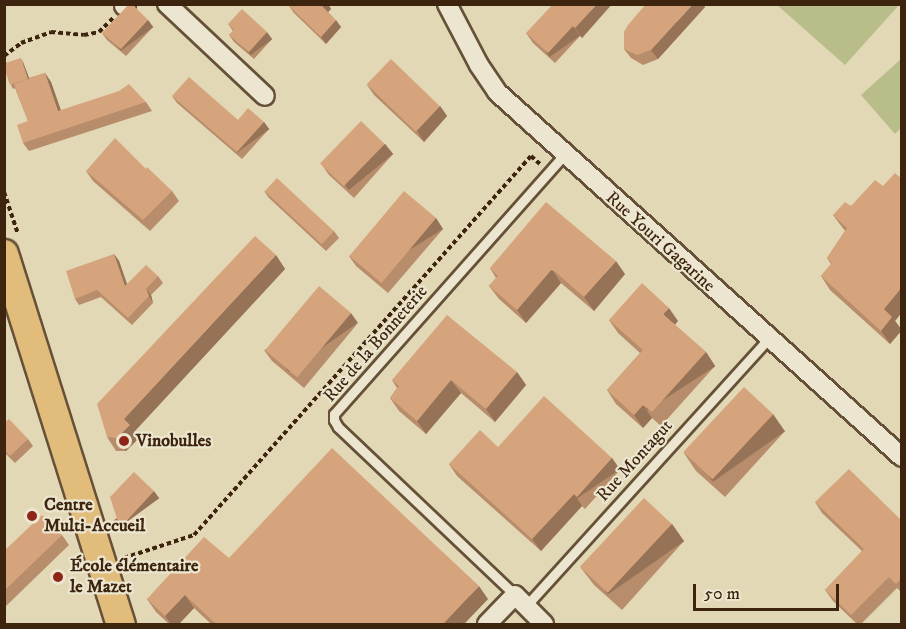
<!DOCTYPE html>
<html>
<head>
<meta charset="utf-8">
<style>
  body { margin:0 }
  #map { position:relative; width:906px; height:629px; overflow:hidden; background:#e2d8b6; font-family:"IM FELL DW Pica",serif }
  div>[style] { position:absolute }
  .green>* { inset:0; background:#b8bd8a }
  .path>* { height:4px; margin-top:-2px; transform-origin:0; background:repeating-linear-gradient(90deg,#3d240e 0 4.5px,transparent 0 7.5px) }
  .roads { filter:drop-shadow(2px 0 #665138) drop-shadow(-2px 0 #665138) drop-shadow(0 2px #665138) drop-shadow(0 -2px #665138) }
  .service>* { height:9px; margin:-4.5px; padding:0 4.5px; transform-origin:4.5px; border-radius:4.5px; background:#ece6d0 }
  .minor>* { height:18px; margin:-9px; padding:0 9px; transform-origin:9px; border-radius:9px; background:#ece6d0 }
  .primary>* { height:28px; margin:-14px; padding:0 14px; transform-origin:14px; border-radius:14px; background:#e1bc7b }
  .wall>* { inset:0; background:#b88d6b }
  .shaded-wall>* { inset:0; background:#967357; transform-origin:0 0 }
  .building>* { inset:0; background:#d6a47c; transform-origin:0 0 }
  .dots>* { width:16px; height:16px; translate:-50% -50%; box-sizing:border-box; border:3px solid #ece6d0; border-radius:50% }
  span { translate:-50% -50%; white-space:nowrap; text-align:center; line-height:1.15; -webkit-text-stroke:4.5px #ece6d0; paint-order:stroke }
  .street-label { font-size:18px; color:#3d240e }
  .poi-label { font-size:18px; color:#3d240e; font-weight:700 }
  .left { translate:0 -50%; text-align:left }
  .frame { position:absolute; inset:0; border:6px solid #3d240e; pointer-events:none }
  .scale { position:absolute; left:693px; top:584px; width:146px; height:27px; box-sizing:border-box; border:3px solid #3d240e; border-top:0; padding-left:8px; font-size:18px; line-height:21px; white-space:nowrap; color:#3d240e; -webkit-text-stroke:4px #ece6d0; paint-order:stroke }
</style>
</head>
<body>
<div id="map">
  <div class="green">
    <i style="clip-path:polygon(777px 5px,899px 5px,845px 65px)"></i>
    <i style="clip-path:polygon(901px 59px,901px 128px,895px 134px,861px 95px)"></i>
  </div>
  <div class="path">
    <i style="left:4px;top:56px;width:21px;rotate:-37deg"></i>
    <i style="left:21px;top:43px;width:32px;rotate:-20deg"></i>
    <i style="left:51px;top:32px;width:33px;rotate:5deg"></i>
    <i style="left:84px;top:35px;width:15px;rotate:-11deg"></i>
    <i style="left:99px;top:32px;width:20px;rotate:-45deg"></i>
    <i style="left:4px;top:192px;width:44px;rotate:71.6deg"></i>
    <i style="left:124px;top:558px;width:74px;rotate:-18.2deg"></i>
    <i style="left:194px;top:535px;width:507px;rotate:-48.36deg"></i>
    <i style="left:531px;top:156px;width:12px;rotate:42deg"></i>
  </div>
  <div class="roads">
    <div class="service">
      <i style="left:515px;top:595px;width:244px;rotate:-136.5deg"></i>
      <i style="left:338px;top:427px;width:8px;rotate:-120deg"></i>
      <i style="left:334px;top:420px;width:6px;rotate:-90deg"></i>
      <i style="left:334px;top:414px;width:346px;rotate:-48.4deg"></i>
      <i style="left:526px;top:606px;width:360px;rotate:-47.8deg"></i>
    </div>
    <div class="minor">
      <i style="left:167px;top:4px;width:134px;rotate:43.2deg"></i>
      <i style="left:447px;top:4px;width:69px;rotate:62.3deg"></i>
      <i style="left:479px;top:65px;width:32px;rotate:56deg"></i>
      <i style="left:497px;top:92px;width:545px;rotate:42.03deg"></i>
      <i style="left:124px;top:6px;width:3px;rotate:-45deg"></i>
      <i style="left:487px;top:624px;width:40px;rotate:-46deg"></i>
      <i style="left:515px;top:595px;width:41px;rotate:45deg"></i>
    </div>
    <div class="primary">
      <i style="left:4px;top:254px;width:388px;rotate:72.5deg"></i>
    </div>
  </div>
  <div class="wall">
    <i style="clip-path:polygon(291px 4px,328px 4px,331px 9px,328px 12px,341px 27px,326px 44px,294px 13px,289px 6px)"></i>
    <i style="clip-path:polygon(612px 4px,582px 38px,580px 36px,555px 63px,533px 43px,526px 33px)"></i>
    <i style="clip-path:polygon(705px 7px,658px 59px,643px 65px,631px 58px,624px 49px)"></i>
    <i style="clip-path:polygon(148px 20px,153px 27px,126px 56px,107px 40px,102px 33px)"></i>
    <i style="clip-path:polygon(228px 24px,272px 39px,254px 59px,234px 42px,229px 35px,233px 31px)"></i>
    <i style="clip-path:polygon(23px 62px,29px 78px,45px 73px,51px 82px,61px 110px,146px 102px,152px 111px,29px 151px,23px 143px,28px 121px,15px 88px,13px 89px,11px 85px)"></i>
    <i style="clip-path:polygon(367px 85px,440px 106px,447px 116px,424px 142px,374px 95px)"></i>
    <i style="clip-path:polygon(172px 96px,238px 120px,264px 122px,269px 129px,242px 159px,177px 103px)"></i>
    <i style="clip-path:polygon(385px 144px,393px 154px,354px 198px,329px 175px,322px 165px)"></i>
    <i style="clip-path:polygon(146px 169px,172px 191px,179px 201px,150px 231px,93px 181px,86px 171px)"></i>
    <i style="clip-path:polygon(902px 179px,902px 312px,895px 321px,902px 330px,890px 344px,830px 290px,821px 276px,831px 264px,827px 258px,845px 231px,833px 215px,851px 206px,883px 186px)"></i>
    <i style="clip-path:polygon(264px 191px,334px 231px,339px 238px,326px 251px,269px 198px)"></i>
    <i style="clip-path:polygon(436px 218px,443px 229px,388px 293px,356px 266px,349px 256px)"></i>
    <i style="clip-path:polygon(114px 254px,119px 261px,127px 284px,158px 276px,163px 283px,151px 295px,153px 303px,132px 325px,101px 297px,79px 305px,75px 299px)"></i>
    <i style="clip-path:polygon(276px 255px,285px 269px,134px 432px,139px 438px,126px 451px,116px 451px,107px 437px)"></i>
    <i style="clip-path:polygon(490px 268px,625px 274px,594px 311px,561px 283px,526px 323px,499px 299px,489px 286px,496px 278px)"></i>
    <i style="clip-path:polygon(609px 320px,678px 321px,675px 325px,706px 352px,715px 366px,661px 426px,652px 418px,643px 428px,616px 404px,607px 390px,640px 353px,618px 333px)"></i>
    <i style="clip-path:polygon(358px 323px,304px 388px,272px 361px,264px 350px)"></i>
    <i style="clip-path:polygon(517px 372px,526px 385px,495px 422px,461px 393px,426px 434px,399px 411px,390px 398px,397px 388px,392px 380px)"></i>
    <i style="clip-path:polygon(4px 423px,28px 439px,33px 446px,15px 463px,4px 452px)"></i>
    <i style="clip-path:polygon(785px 431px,725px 497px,696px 471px,684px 453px)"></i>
    <i style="clip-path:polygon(498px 447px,612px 458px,620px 470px,585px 509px,582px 506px,541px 551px,457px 476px,449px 464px)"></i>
    <i style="clip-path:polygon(815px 502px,902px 521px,902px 593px,897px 588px,861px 624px,857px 624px,833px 601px,825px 590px,862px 551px,822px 513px)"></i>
    <i style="clip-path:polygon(672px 524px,684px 541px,622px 610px,594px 585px,581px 568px)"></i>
    <i style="clip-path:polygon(62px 535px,69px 545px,4px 608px,4px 551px)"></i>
    <i style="clip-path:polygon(229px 558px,488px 599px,464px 624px,211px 624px,194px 608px,179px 624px,169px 624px,156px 612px,147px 599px)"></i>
  </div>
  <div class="shaded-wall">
    <i style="clip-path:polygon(323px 4px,328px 4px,331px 9px,327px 13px,322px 6px)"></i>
    <i style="clip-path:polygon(597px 4px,612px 4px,582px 38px,575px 28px)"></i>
    <i style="clip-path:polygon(693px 4px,704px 4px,705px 7px,658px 59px,651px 50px)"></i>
    <i style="left:148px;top:20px;width:9px;height:40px;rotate:54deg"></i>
    <i style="clip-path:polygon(336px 20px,341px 27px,326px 44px,321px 37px)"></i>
    <i style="left:573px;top:26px;width:12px;height:37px;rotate:55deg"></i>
    <i style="left:267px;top:32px;width:9px;height:27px;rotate:54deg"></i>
    <i style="clip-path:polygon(21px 58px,23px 62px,31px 83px,28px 79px)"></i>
    <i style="clip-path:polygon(45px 73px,51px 82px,64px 120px,58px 111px)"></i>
    <i style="clip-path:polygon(440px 106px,447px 116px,424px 142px,417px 131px)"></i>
    <i style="left:264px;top:122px;width:9px;height:40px;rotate:54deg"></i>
    <i style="left:385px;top:144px;width:13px;height:57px;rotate:51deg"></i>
    <i style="left:436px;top:218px;width:13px;height:85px;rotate:58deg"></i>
    <i style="clip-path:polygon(114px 254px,119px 261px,130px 293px,125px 286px)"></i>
    <i style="clip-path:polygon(276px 255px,285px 269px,134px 432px,139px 438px,126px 451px,117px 438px,124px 419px)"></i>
    <i style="clip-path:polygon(616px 261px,625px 274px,594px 311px,584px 297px)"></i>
    <i style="clip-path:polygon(552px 269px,561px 283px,526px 323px,517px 310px)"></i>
    <i style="clip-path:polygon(902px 287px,902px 312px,895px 321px,902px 330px,890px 344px,881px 331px,884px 309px)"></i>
    <i style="clip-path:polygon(146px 289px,151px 295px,153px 303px,149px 296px)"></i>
    <i style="clip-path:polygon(669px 308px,678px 321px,672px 327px,663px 314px)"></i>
    <i style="left:351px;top:313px;width:12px;height:85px;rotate:55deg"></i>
    <i style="left:706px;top:352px;width:17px;height:81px;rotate:57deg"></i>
    <i style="clip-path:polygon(517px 372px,526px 385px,495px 422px,486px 409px)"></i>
    <i style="clip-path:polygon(451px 380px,461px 393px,426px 434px,417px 421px)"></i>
    <i style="clip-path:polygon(643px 405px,652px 418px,643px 428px,634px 415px)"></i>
    <i style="left:773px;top:414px;width:21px;height:88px;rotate:55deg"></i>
    <i style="left:612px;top:458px;width:14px;height:52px;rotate:56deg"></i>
    <i style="left:154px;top:491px;width:9px;height:50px;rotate:54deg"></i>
    <i style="clip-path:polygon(574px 494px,582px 506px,541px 551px,532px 539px)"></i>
    <i style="left:672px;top:524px;width:21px;height:93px;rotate:55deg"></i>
    <i style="clip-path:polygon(479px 586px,488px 599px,464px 624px,443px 624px)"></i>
    <i style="clip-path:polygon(185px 595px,194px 608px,179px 624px,171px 624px,165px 616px)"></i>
  </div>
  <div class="building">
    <i style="clip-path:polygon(129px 4px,132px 4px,148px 20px,121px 49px,102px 33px)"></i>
    <i style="clip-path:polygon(291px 4px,323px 4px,322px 6px,336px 20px,321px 37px,289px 6px)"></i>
    <i style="clip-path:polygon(553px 4px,597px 4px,575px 28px,573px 26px,548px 53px,526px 33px)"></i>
    <i style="clip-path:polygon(646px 4px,693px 4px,651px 50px,637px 55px,624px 49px,624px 32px,628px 25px)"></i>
    <i style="clip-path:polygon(242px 9px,267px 32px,249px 52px,229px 35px,234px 30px,228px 24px)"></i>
    <i style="left:21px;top:58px;width:22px;height:19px;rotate:72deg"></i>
    <i style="left:391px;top:59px;width:68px;height:35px;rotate:44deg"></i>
    <i style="clip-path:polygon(45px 73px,58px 111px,119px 91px,129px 84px,146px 102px,23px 143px,17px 125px,28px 121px,14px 84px)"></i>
    <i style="clip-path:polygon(189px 77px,238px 120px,248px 108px,264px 122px,237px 152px,172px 96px)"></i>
    <i style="left:361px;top:121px;width:33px;height:59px;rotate:44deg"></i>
    <i style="clip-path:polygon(115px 138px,146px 169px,147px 167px,172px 191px,143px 220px,86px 171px)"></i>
    <i style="clip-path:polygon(895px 173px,902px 179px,902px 287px,884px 309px,892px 317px,881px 331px,821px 276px,832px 263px,827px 258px,847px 228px,833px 215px,845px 202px,851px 206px,875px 180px,883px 186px)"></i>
    <i style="left:277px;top:178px;width:78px;height:18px;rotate:43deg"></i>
    <i style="left:404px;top:191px;width:42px;height:85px;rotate:40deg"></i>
    <i style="clip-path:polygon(546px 202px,616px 261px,584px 297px,552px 269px,517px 310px,489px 286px,498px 276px,490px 268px)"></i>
    <i style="clip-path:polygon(255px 236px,276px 255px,124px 419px,130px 425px,117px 438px,107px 437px,97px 404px)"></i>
    <i style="clip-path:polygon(114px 254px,125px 286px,146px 265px,158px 276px,146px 289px,149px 296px,128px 318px,97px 290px,75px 299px,66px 271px)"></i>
    <i style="clip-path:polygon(642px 283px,669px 308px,663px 314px,706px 352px,652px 412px,643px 405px,634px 415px,607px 390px,643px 350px,609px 320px)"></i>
    <i style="left:319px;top:286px;width:42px;height:84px;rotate:40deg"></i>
    <i style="clip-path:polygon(447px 315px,517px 372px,486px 409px,451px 380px,417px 421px,390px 398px,399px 386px,392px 380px)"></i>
    <i style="left:744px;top:387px;width:40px;height:89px;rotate:43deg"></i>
    <i style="clip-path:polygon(544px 396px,612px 458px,577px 497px,574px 494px,532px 539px,449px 464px,480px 430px,498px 447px)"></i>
    <i style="clip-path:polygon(9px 419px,28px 439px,10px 456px,4px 450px,4px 423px)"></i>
    <i style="clip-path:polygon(332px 448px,479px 586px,443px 624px,216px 624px,185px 595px,165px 616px,147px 599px,204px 537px,229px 558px)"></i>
    <i style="clip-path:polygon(849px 469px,902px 521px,902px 578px,896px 584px,889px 577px,851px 615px,825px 590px,864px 549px,815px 502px)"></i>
    <i style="clip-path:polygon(134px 472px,154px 491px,120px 528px,110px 497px)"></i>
    <i style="left:644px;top:498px;width:38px;height:94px;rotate:43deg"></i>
    <i style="clip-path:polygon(42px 515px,62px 535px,4px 591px,4px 551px)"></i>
  </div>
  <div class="dots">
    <i style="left:124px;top:441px;background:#8f2418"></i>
    <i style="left:32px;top:516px;background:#8f2418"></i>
    <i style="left:58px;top:577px;background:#8f2418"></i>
  </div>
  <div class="street-label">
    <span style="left:660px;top:242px;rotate:42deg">Rue Youri Gagarine</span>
    <span style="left:376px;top:344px;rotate:-49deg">Rue de la Bonneterie</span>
    <span style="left:635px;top:461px;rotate:-48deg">Rue Montagut</span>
  </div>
  <div class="poi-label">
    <span class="left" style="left:136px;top:441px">Vinobulles</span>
    <span class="left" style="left:44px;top:516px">Centre<br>Multi-Accueil</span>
    <span class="left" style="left:70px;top:577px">École élémentaire<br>le Mazet</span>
  </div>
  <div class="frame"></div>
  <div class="scale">50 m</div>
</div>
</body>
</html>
